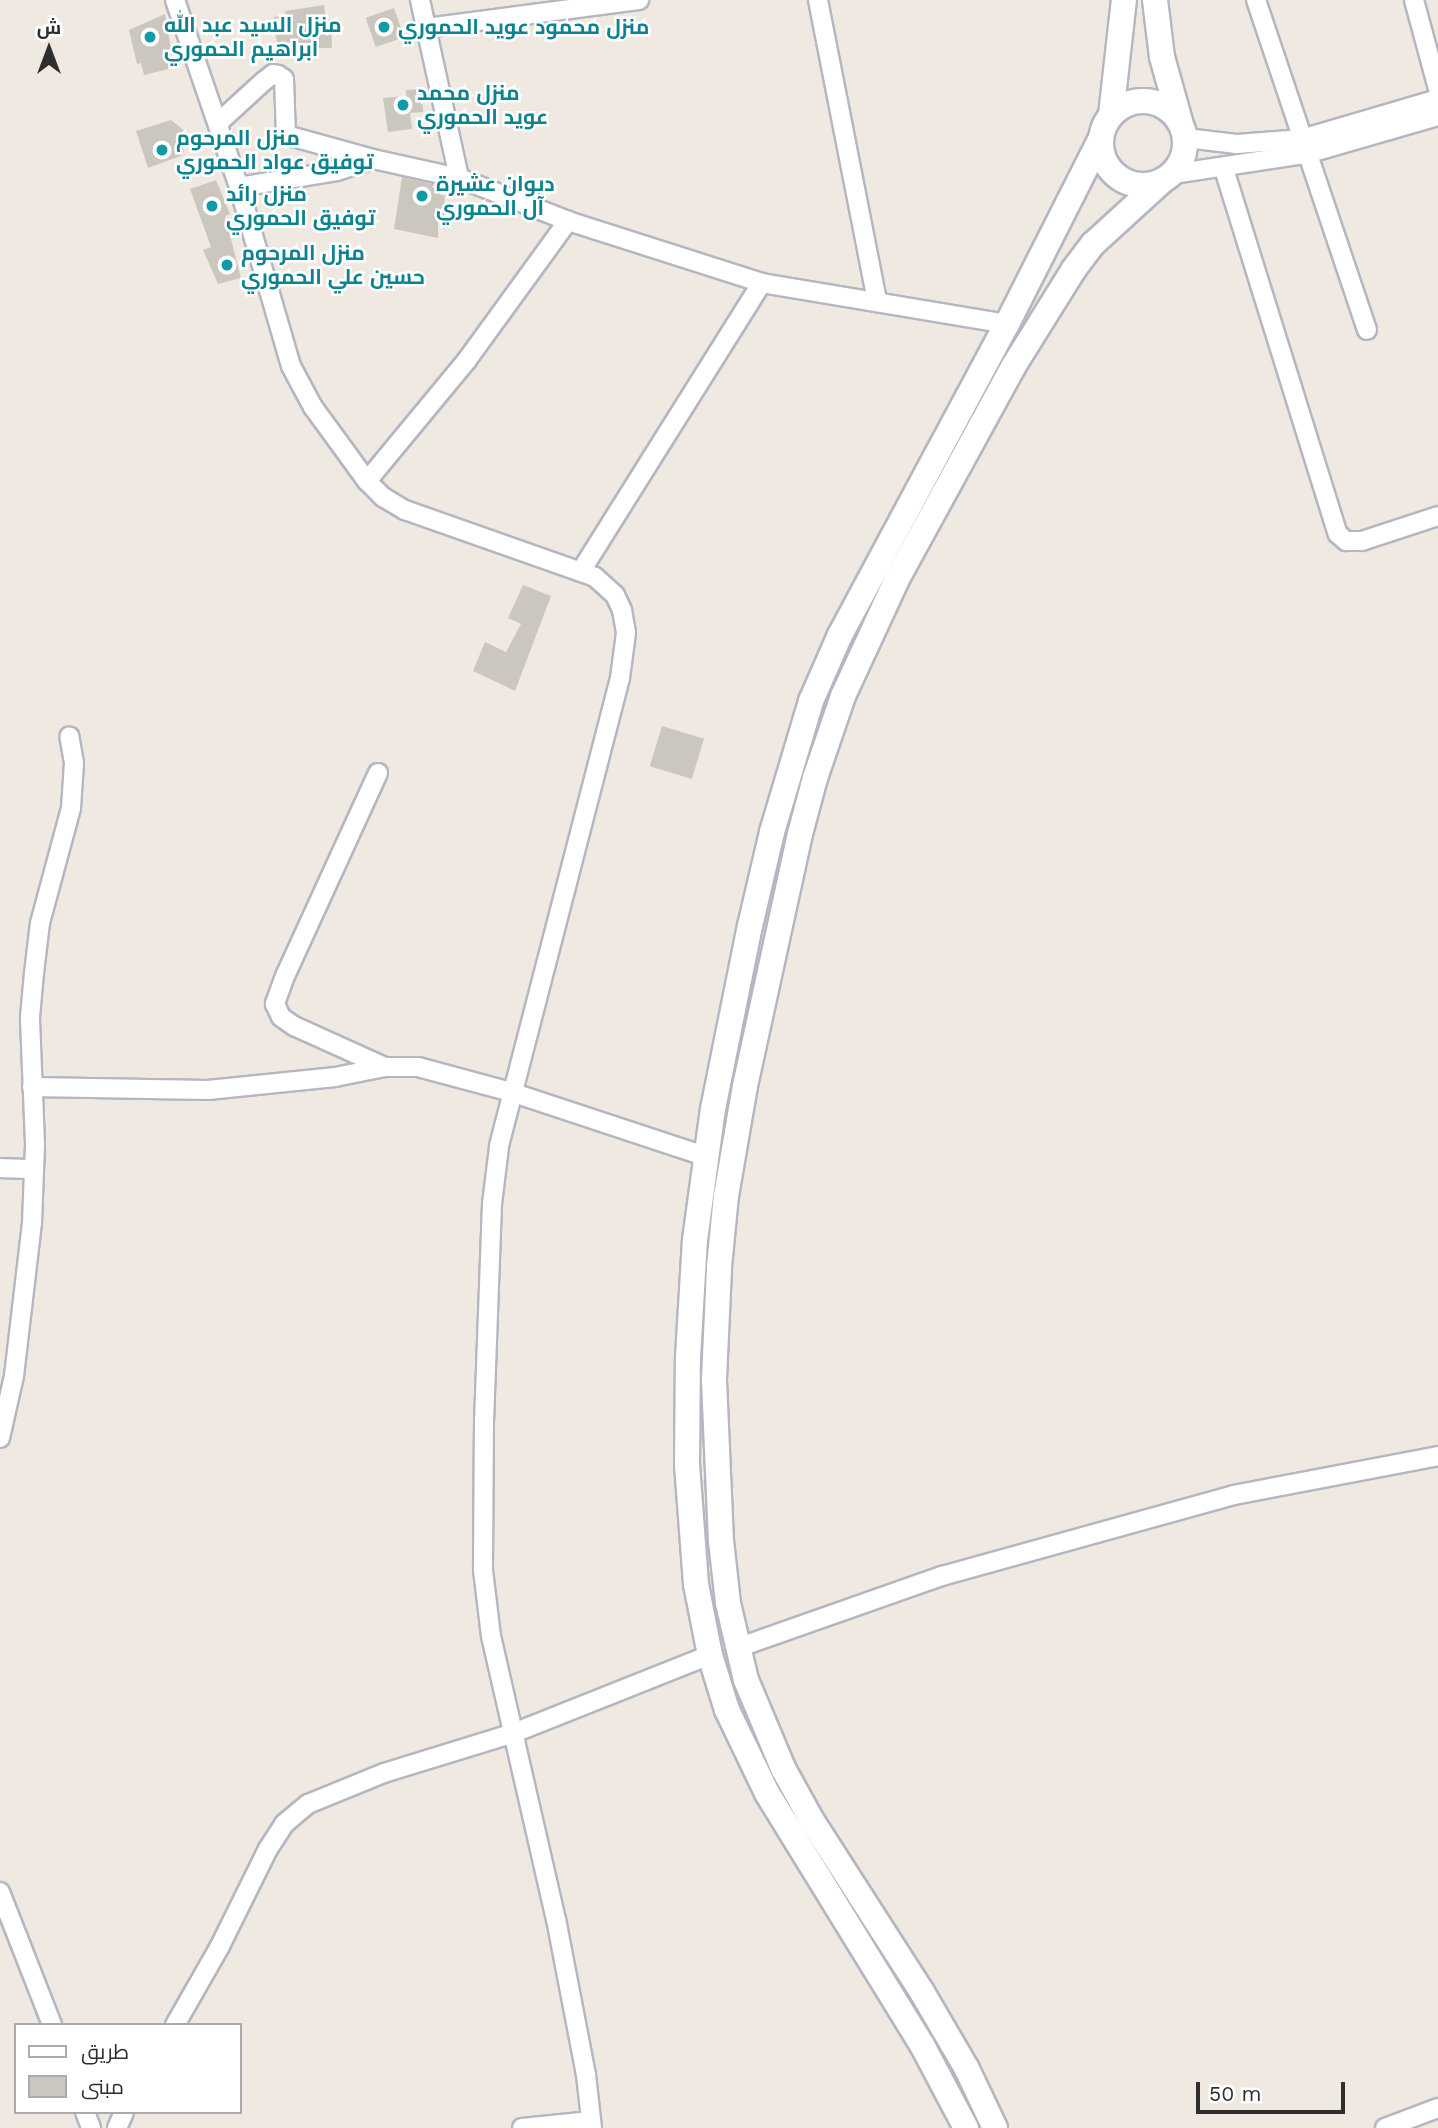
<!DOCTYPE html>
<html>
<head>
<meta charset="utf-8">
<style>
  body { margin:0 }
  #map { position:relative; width:1438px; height:2128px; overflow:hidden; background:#efe9e1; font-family:"Work Sans",Cairo,sans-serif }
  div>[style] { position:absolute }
  .building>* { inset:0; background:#cbc7bf; transform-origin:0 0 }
  .roads { filter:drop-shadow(2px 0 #b4b7c1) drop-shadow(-2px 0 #b4b7c1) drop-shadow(0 2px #b4b7c1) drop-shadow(0 -2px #b4b7c1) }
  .minor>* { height:18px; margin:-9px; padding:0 9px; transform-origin:9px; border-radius:9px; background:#fff }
  .secondary>* { height:24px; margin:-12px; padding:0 12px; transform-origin:12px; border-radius:12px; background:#fff }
  .secondary>.ring { margin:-12px; padding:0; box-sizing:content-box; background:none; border:24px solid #fff; border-radius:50% }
  .dots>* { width:19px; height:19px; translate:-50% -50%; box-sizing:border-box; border:4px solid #fff; border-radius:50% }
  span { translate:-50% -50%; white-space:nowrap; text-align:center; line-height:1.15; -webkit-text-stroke:5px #fff; paint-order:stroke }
  .culture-label { font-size:21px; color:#0d838f; font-weight:700 }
  .left { translate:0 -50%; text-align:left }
  .legend { position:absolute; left:14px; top:2023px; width:228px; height:91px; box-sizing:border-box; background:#fff; border:2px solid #ababab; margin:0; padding:9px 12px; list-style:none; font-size:21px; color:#2e2e2e }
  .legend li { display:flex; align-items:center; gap:14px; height:35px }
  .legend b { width:35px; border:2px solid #ababab }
  .north { position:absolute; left:14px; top:14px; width:70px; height:70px; -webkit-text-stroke:5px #fff; paint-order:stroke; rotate:0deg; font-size:19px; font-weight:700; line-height:28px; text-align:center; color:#2e2e2e }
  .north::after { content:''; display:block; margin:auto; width:24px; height:32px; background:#2e2e2e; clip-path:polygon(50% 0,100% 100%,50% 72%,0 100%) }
  .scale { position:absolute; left:1196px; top:2082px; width:149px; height:32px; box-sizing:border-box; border:4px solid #2e2e2e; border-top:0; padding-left:9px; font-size:21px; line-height:24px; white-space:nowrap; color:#2e2e2e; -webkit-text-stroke:5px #fff; paint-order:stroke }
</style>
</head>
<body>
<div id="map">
  <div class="building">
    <i style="clip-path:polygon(324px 5px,326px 20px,331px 19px,332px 48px,297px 48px,296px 41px,277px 45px,274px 17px,286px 16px,285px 11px)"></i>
    <i style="left:394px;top:8px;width:31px;height:30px;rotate:71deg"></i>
    <i style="clip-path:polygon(165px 14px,172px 55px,167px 56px,169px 69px,144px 75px,141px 63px,137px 64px,129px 30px)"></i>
    <i style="clip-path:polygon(422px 89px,423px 112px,410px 113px,412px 129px,388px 132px,383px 98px,406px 96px,406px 90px)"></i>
    <i style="clip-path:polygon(171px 120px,186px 132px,183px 155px,148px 168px,136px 131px)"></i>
    <i style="clip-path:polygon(402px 177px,445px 187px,444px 219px,438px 220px,438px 238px,394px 229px)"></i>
    <i style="clip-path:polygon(216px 180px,230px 214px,225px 216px,241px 278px,218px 284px,203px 250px,211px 247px,190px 189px)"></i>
    <i style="clip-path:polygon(523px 585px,551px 596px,515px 691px,473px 671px,485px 642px,506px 652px,521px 624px,508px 618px)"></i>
    <i style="left:662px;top:726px;width:44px;height:42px;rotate:17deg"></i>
  </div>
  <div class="roads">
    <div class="minor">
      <i style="left:175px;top:0;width:198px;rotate:71.1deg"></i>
      <i style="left:239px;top:187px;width:186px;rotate:73.8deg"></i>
      <i style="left:291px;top:366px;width:47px;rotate:61.8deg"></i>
      <i style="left:313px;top:407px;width:92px;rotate:53.9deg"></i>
      <i style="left:367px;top:481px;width:23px;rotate:45deg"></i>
      <i style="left:383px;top:497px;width:26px;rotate:31deg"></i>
      <i style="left:405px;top:510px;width:201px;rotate:19.4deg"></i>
      <i style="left:595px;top:577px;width:27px;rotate:42deg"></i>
      <i style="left:615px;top:595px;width:17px;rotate:65deg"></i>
      <i style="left:622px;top:610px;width:23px;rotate:80deg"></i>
      <i style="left:626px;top:633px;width:45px;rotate:97.6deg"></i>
      <i style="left:620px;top:678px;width:484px;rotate:104.5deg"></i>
      <i style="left:499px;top:1147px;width:57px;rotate:97deg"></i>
      <i style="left:492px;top:1204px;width:216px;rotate:92.1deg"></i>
      <i style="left:484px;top:1420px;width:150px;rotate:90.4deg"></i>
      <i style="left:483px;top:1570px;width:66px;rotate:83.1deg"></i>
      <i style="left:491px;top:1636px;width:290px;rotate:77.1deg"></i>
      <i style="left:556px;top:1919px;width:159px;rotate:79.1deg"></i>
      <i style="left:586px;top:2075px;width:53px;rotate:83.5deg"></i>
      <i style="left:420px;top:0;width:182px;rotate:77.6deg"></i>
      <i style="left:818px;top:0;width:308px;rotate:78.9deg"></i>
      <i style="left:1256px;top:0;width:348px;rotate:71.4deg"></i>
      <i style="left:1414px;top:0;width:92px;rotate:74.9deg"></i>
      <i style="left:426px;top:28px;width:215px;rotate:-7.5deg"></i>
      <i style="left:218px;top:123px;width:62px;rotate:-42.4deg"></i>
      <i style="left:264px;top:81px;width:11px;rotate:-38deg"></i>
      <i style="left:273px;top:74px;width:5px;rotate:11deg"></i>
      <i style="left:278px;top:75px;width:7px;rotate:34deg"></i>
      <i style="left:284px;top:79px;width:56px;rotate:88deg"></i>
      <i style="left:286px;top:135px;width:90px;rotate:15.4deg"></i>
      <i style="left:1186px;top:138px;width:51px;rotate:6.7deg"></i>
      <i style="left:1237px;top:144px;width:65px;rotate:-4.4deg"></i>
      <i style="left:1302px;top:139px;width:142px;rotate:-16.4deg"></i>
      <i style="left:1224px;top:169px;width:382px;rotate:72.7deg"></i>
      <i style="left:1338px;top:534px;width:11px;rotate:41deg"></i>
      <i style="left:1346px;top:541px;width:16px"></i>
      <i style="left:1362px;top:541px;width:80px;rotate:-18.2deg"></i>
      <i style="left:1173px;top:174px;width:134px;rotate:-8.6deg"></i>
      <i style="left:1306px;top:154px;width:137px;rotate:-16.1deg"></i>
      <i style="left:239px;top:187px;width:99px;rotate:-9.3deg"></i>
      <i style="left:337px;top:171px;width:38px;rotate:-18deg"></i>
      <i style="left:373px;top:159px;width:88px;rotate:12.5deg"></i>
      <i style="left:459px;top:178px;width:117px;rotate:21.5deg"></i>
      <i style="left:568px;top:221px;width:204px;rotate:17.7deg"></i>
      <i style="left:762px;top:283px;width:248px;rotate:9.5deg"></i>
      <i style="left:367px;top:481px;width:157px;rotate:-50.4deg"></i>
      <i style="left:467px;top:360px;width:172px;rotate:-54deg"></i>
      <i style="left:581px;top:571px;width:340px;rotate:-57.9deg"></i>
      <i style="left:378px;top:773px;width:223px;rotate:114.6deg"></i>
      <i style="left:285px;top:976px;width:30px;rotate:110deg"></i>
      <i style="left:275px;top:1004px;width:14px;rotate:65deg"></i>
      <i style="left:281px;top:1017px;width:16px;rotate:35deg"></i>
      <i style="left:294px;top:1026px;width:100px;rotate:24.3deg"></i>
      <i style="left:32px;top:1087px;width:176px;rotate:1deg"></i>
      <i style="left:208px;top:1090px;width:128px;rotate:-5.8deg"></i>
      <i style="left:335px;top:1077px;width:51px;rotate:-11.3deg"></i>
      <i style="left:385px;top:1067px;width:33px"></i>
      <i style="left:418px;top:1067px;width:96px;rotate:15deg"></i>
      <i style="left:511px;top:1092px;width:204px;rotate:18.3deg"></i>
      <i style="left:0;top:1168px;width:34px;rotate:2deg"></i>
      <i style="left:0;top:1438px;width:64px;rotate:-77.3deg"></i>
      <i style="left:14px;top:1376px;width:154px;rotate:-83.3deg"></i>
      <i style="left:32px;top:1223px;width:79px;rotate:-87.8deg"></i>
      <i style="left:35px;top:1144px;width:127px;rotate:-92.3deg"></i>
      <i style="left:30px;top:1017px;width:44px;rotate:-84.8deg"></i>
      <i style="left:34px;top:973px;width:50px;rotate:-83.2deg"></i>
      <i style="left:40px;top:923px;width:119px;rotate:-74.9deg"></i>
      <i style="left:71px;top:808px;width:45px;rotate:-86.2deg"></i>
      <i style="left:74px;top:763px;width:27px;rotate:-100deg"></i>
      <i style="left:737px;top:1648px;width:217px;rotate:-19.4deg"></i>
      <i style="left:942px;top:1576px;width:303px;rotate:-15.5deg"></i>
      <i style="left:1234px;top:1495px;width:208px;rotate:-10.8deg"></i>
      <i style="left:0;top:1892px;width:143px;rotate:68.6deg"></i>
      <i style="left:175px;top:2025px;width:91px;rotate:-60.3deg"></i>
      <i style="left:220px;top:1946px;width:108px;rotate:-63.7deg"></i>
      <i style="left:268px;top:1849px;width:30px;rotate:-57deg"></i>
      <i style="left:284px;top:1824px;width:31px;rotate:-40deg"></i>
      <i style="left:308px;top:1804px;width:82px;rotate:-22.2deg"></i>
      <i style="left:384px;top:1773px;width:133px;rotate:-17.1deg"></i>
      <i style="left:511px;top:1734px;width:214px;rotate:-21.7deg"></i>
      <i style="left:85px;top:2112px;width:17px;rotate:69deg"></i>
      <i style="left:117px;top:2128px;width:17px;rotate:-66deg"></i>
      <i style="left:522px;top:2128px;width:69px;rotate:-5.8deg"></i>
      <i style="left:1385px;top:2128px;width:57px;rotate:-20.7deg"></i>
    </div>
    <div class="secondary">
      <i style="left:1155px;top:0;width:57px;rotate:83deg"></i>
      <i style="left:1162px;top:57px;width:66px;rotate:74.3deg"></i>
      <i class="ring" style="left:1101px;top:101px;width:60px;height:60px"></i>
      <i style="left:1111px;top:115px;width:116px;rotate:-83.6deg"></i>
      <i style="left:966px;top:2128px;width:94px;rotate:-117.9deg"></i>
      <i style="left:922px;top:2045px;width:296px;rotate:-121.6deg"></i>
      <i style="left:767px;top:1793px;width:92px;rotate:-115.7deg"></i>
      <i style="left:727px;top:1710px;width:58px;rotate:-107.2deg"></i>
      <i style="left:710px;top:1655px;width:72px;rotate:-101.2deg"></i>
      <i style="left:696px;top:1584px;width:119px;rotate:-94.3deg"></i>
      <i style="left:687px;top:1465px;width:108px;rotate:-89.5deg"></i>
      <i style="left:688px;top:1357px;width:117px;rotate:-86.6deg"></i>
      <i style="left:695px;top:1240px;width:132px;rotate:-82.2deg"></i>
      <i style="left:713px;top:1109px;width:187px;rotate:-78.6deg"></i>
      <i style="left:750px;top:926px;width:97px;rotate:-76.8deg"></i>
      <i style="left:772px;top:832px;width:137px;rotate:-73.4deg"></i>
      <i style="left:811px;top:701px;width:72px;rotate:-66.3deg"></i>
      <i style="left:840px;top:635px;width:353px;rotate:-61.8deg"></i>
      <i style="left:1007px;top:324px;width:208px;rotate:-63.2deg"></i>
      <i style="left:995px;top:2128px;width:65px;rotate:-115.4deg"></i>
      <i style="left:967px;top:2069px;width:89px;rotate:-120.3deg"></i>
      <i style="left:922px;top:1992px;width:206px;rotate:-122.7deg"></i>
      <i style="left:811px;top:1819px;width:58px;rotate:-118.8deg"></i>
      <i style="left:783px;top:1768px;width:95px;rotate:-112.8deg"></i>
      <i style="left:746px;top:1680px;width:79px;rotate:-103.2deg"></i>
      <i style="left:728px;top:1603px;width:62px;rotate:-96.4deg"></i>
      <i style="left:721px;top:1541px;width:162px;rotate:-92.5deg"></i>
      <i style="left:714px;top:1379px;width:112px;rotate:-87.4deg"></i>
      <i style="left:719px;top:1267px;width:71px;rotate:-84.4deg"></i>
      <i style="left:726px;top:1196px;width:112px;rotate:-80.2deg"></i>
      <i style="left:745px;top:1086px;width:258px;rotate:-77.7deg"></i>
      <i style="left:800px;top:834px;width:58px;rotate:-75deg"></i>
      <i style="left:815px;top:778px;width:87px;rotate:-71.1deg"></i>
      <i style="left:843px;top:696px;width:129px;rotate:-65.2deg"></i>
      <i style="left:897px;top:579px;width:242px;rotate:-61.3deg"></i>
      <i style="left:1013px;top:367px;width:115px;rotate:-58.1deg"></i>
      <i style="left:1074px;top:269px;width:31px;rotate:-53deg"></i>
      <i style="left:1093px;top:244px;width:92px;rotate:-42.4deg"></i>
    </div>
  </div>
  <div class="dots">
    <i style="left:384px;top:27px;background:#0f9aa8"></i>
    <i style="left:150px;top:37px;background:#0f9aa8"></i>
    <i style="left:403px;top:105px;background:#0f9aa8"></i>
    <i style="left:162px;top:150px;background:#0f9aa8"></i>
    <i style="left:422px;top:196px;background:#0f9aa8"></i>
    <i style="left:212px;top:206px;background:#0f9aa8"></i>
    <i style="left:227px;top:265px;background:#0f9aa8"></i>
  </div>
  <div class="culture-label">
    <span class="left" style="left:164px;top:37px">منزل السيد عبد الله<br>ابراهيم الحموري</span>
    <span class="left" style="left:398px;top:27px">منزل محمود عويد الحموري</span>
    <span class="left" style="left:417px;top:105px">منزل محمد<br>عويد الحموري</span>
    <span class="left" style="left:176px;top:150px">منزل المرحوم<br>توفيق عواد الحموري</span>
    <span class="left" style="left:436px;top:196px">ديوان عشيرة<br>آل الحموري</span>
    <span class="left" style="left:226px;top:206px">منزل رائد<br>توفيق الحموري</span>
    <span class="left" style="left:241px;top:265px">منزل المرحوم<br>حسين علي الحموري</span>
  </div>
  <ul class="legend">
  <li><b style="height:9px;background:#fff"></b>طريق</li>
  <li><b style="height:19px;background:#cbc7bf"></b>مبنى</li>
  </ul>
  <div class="north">ش</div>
  <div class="scale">50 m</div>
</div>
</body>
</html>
